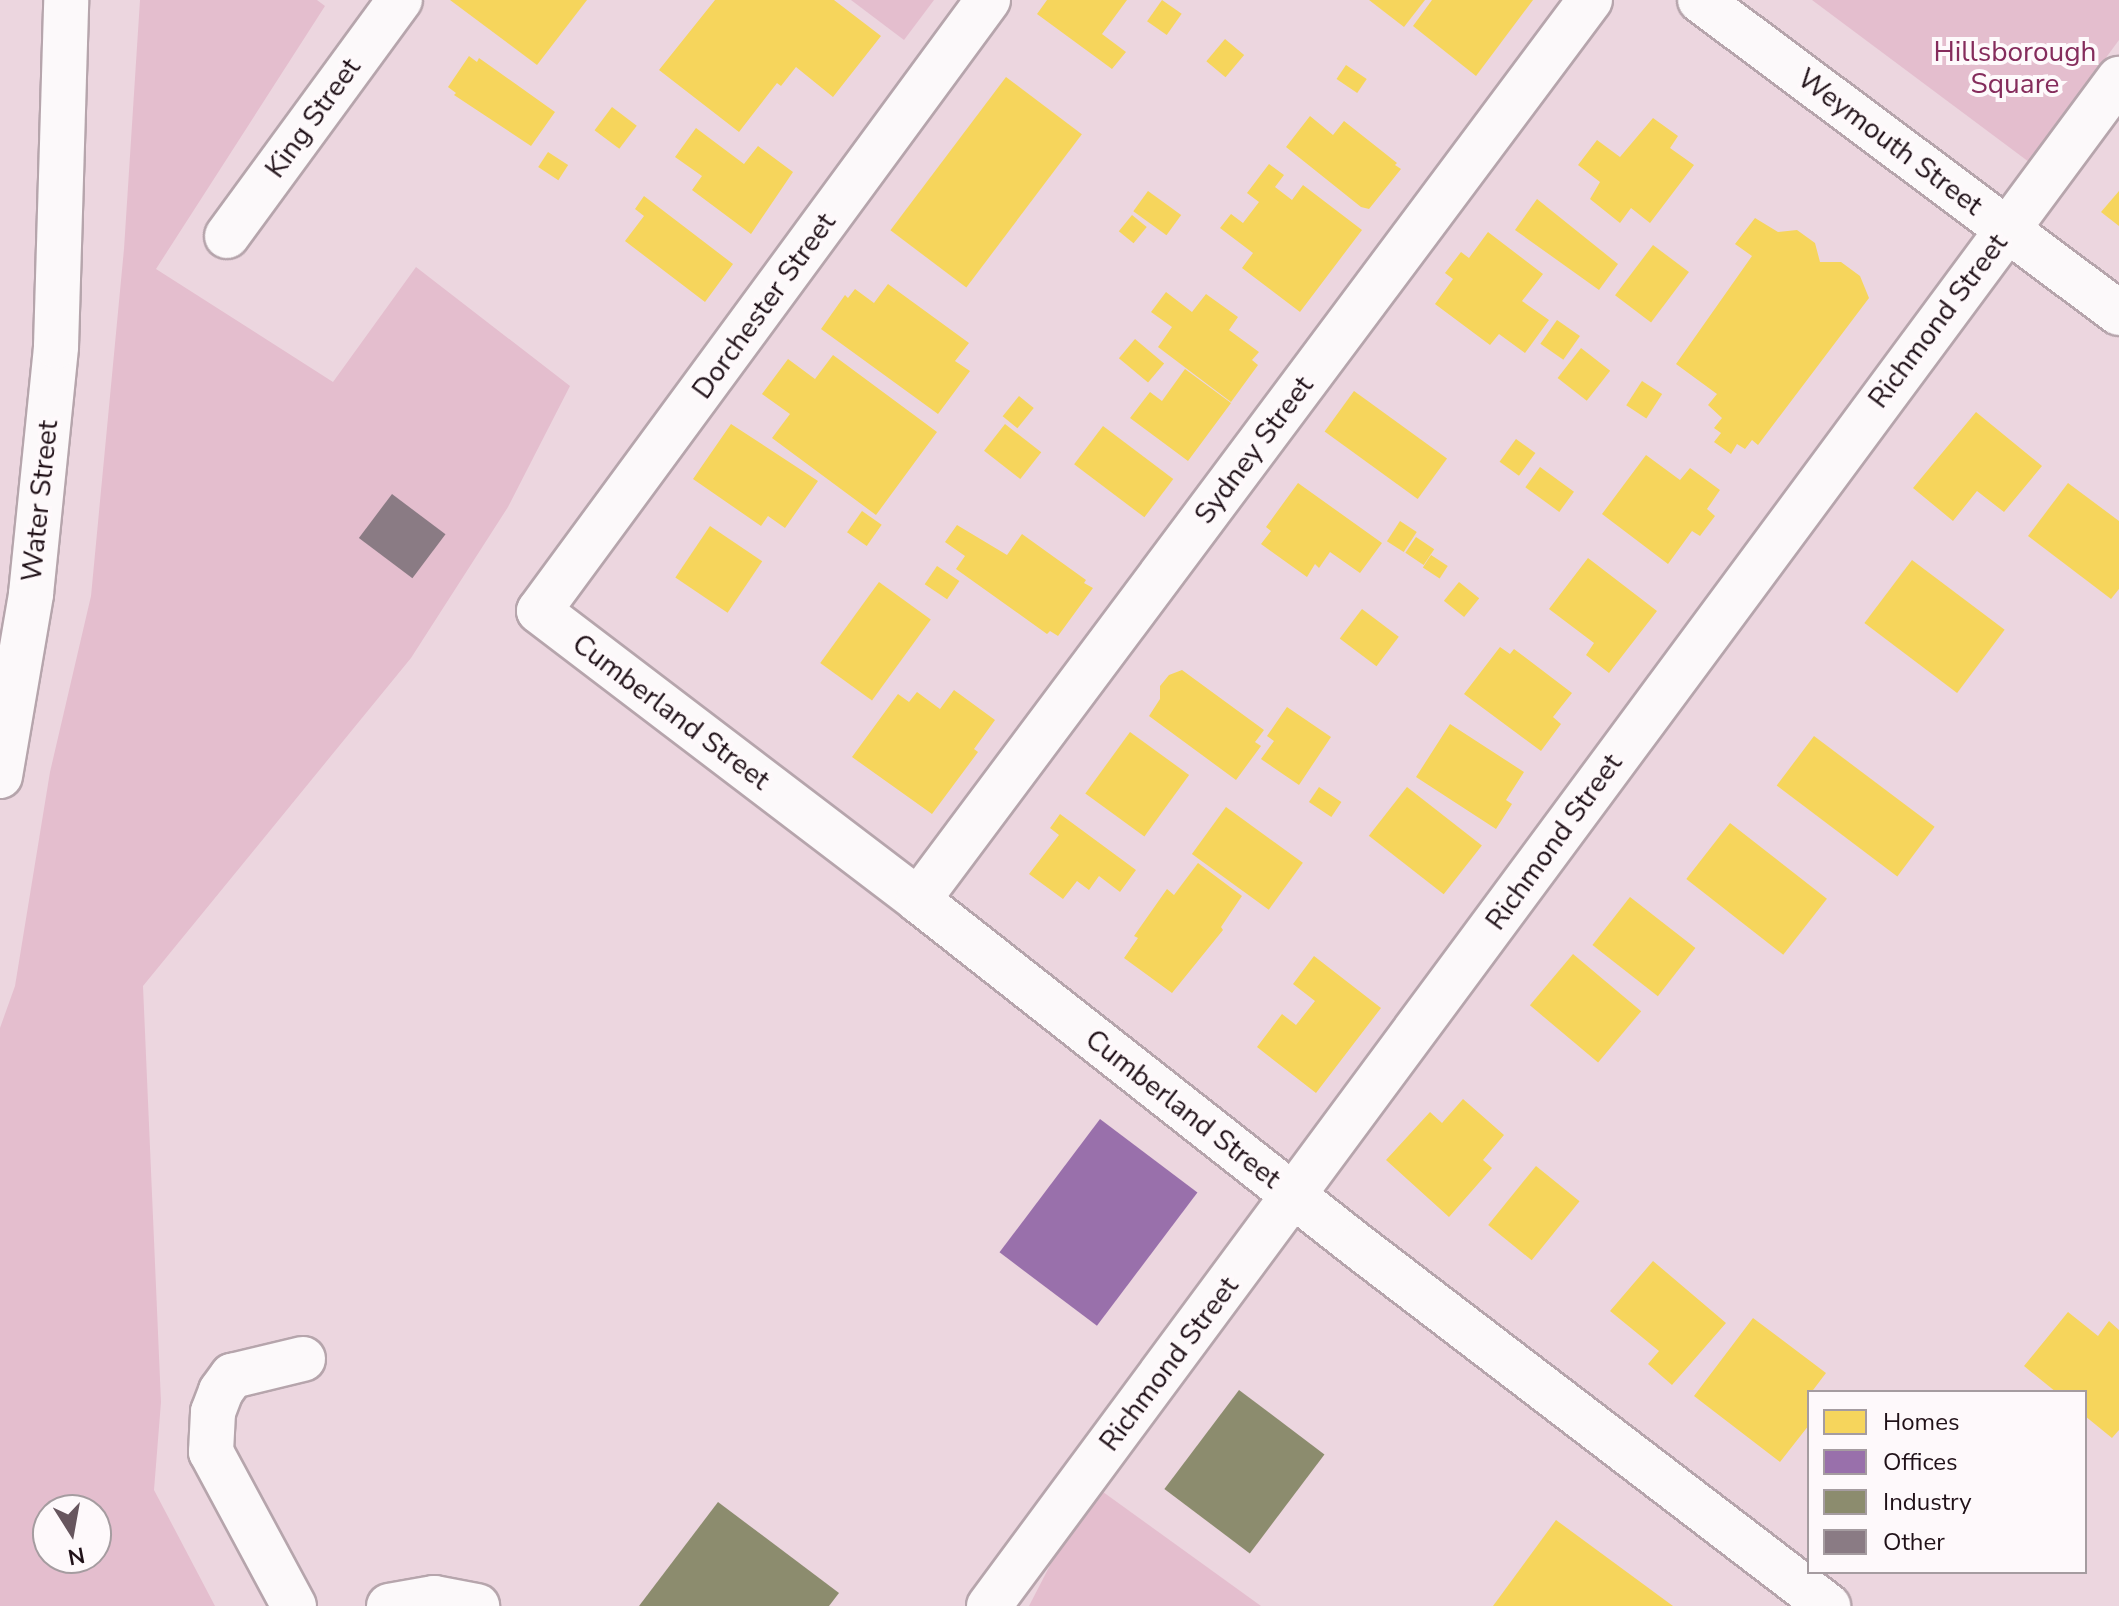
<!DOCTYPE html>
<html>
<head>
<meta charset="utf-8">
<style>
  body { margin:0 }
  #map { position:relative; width:2119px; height:1606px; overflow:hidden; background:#ecd6df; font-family:"Nunito Sans",sans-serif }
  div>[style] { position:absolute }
  .green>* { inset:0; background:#e4bece }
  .homes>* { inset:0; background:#f6d55c; transform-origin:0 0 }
  .offices>* { inset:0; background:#9970ab; transform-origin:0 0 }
  .industry>* { inset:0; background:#8c8c6e; transform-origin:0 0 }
  .building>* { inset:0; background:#8a7b84; transform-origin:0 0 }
  .roads { filter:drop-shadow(2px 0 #b6a5ac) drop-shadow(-2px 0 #b6a5ac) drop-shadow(0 2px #b6a5ac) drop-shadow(0 -2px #b6a5ac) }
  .minor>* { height:44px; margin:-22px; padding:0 22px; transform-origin:22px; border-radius:22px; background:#fcf9fa }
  span { translate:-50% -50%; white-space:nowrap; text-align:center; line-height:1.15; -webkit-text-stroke:8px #fef9fb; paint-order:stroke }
  .park-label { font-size:28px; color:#852c5c }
  .street-label { font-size:28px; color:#201118 }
  .legend { position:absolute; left:1807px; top:1390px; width:280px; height:184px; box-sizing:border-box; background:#fef9fb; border:2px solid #a59ca0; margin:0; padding:10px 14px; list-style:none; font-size:24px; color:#201118 }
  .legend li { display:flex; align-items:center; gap:16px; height:40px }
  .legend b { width:40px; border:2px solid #a59ca0 }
  .north { position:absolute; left:32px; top:1494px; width:80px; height:80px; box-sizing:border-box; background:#fef9fb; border:2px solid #a59ca0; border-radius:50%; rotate:169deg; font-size:22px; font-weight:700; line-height:32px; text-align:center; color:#201118 }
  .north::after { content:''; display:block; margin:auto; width:28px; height:36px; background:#67565e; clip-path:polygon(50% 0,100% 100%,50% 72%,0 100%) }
</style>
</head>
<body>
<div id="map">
  <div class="green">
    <i style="clip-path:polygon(evenodd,140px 0,317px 0,325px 6px,156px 269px,333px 382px,416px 267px,570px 386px,508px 507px,411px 658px,143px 986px,161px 1402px,154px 1490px,215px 1606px,0 1606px,0 1028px,15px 986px,50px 772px,91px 596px,124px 249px,140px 0,48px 1510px,96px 1510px,96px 1558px,48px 1558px,48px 1510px)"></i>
    <i style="clip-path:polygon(851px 0,934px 0,904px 40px)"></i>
    <i style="clip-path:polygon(1812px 0,2119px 0,2119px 40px,2029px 162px)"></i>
    <i style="clip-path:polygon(1092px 1484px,1261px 1606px,1029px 1606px)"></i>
  </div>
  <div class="homes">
    <i style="clip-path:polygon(450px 0,587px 0,537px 65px)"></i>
    <i style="clip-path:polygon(715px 0,834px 0,881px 36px,833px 97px,796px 67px,781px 86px,777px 83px,739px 132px,659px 70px)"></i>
    <i style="clip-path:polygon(1047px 0,1127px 0,1102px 34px,1126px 52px,1112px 69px,1037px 14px)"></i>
    <i style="left:1162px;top:0;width:24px;height:26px;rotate:35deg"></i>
    <i style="clip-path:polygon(1369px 0,1425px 0,1404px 27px)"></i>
    <i style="clip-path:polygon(1432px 0,1533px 0,1476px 76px,1413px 26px)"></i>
    <i style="left:1225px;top:39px;width:25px;height:29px;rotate:40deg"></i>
    <i style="clip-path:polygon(469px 56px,477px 62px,479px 58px,555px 112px,531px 146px,454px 95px,456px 93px,448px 87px)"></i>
    <i style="left:1346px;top:65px;width:25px;height:17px;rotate:34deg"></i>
    <i style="left:1006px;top:77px;width:95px;height:192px;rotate:37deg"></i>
    <i style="left:612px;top:107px;width:31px;height:29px;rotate:37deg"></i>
    <i style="clip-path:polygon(1310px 116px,1333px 135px,1344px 121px,1397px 163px,1395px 165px,1401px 169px,1369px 209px,1361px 207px,1286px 147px)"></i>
    <i style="clip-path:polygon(1653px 118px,1678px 136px,1670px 148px,1694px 165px,1650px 223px,1631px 208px,1620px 223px,1590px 199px,1600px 182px,1578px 165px,1597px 140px,1620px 157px)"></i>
    <i style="clip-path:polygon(696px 128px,744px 164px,758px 146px,793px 172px,751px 234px,692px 190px,702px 176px,675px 157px)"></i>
    <i style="left:548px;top:152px;width:24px;height:18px;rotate:33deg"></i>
    <i style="clip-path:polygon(1269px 164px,1284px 175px,1275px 187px,1292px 200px,1303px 185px,1362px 230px,1300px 312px,1242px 268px,1253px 253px,1220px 228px,1231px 214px,1243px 223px,1259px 202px,1247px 193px)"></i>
    <i style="left:1148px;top:191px;width:41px;height:25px;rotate:36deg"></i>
    <i style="clip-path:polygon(2119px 191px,2119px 226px,2101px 212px)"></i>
    <i style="clip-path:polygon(644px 196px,733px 264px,705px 302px,625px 241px,644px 216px,635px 209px)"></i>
    <i style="clip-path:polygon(1537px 199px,1618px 264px,1599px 290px,1515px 230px)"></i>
    <i style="left:1132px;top:215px;width:19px;height:21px;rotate:39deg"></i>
    <i style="clip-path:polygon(1755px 218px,1778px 232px,1797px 230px,1815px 243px,1820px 262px,1841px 262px,1860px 276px,1869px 298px,1758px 445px,1752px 440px,1745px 449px,1737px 444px,1731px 454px,1714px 442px,1721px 433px,1714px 428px,1722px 418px,1708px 405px,1717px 394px,1676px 364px,1752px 256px,1735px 244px)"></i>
    <i style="clip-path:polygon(1488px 232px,1543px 274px,1522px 301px,1549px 320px,1525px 353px,1499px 334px,1490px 345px,1435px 304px,1453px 279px,1445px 273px,1461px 252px,1469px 258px)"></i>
    <i style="left:1653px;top:245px;width:45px;height:63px;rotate:37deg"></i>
    <i style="clip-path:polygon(888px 284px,969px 343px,955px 361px,970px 371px,938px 414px,821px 329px,845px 295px,848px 298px,855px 289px,874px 303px)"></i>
    <i style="clip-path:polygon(1166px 292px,1192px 312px,1206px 294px,1238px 317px,1229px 330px,1259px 352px,1252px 360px,1258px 365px,1231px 402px,1158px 347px,1172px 327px,1151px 312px)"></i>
    <i style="left:1557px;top:320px;width:28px;height:29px;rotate:35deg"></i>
    <i style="left:1135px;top:339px;width:38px;height:25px;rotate:40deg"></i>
    <i style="left:1581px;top:348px;width:37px;height:38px;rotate:38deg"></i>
    <i style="clip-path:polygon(833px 355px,937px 432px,876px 515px,772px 438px,790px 414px,762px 394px,788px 359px,815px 379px)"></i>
    <i style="clip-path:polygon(1185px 369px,1231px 403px,1188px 461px,1130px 418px,1150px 392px,1162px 401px)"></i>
    <i style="left:1642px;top:381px;width:24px;height:29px;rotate:33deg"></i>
    <i style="left:1354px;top:391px;width:115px;height:50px;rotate:36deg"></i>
    <i style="left:1019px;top:396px;width:19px;height:26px;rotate:39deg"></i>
    <i style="clip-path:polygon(1976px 412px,2042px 466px,2004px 512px,1977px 491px,1953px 521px,1913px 488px)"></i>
    <i style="clip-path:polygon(731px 424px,818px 481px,785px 528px,768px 516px,761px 526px,693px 479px)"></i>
    <i style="left:1005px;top:424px;width:46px;height:34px;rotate:38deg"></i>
    <i style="left:1103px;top:426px;width:88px;height:48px;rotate:37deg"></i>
    <i style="left:1516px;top:439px;width:24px;height:28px;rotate:36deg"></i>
    <i style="clip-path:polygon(1646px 455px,1680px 480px,1690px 468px,1720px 490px,1707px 509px,1715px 516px,1700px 536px,1692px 531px,1668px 564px,1602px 514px)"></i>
    <i style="left:1540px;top:467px;width:42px;height:25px;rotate:36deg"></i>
    <i style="clip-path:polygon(1298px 483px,1382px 543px,1360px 573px,1330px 552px,1319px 568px,1315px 564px,1307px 577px,1261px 544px,1271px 531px,1266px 527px)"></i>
    <i style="clip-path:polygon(2068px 483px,2119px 521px,2119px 589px,2111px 599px,2028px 536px)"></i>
    <i style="left:862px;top:511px;width:24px;height:26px;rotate:35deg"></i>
    <i style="left:1400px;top:521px;width:20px;height:24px;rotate:33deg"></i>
    <i style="clip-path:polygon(957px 525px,1007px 555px,1022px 534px,1086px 580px,1084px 583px,1093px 588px,1058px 636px,1050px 631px,1047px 634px,956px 569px,965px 556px,945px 542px)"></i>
    <i style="left:710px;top:526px;width:63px;height:62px;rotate:34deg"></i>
    <i style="left:1416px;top:537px;width:22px;height:19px;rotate:34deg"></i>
    <i style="left:1431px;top:555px;width:20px;height:15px;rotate:33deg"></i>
    <i style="clip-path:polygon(1588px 558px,1657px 611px,1609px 673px,1586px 655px,1594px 643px,1549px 609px)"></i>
    <i style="left:1912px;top:560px;width:116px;height:79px;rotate:37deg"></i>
    <i style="left:937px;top:566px;width:27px;height:22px;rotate:34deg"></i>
    <i style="left:879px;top:582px;width:64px;height:100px;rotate:36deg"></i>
    <i style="left:1459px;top:582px;width:26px;height:24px;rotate:39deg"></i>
    <i style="left:1362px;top:609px;width:46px;height:37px;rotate:37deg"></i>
    <i style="clip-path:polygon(1500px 647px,1510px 654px,1514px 649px,1572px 693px,1553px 717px,1561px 724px,1541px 751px,1464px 694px)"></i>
    <i style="clip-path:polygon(1182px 670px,1264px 730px,1255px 742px,1261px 746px,1236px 780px,1149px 716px,1160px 699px,1160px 686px,1169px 675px)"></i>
    <i style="clip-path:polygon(954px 690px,995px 720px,974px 749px,978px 752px,932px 814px,852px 757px,898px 694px,909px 702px,917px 692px,940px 709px)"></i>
    <i style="clip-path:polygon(1287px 707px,1331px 737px,1299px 785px,1261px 759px,1274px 741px,1267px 736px)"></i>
    <i style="clip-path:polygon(1450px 724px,1524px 772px,1506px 800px,1512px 804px,1496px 829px,1416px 777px)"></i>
    <i style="left:1130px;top:732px;width:73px;height:76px;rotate:36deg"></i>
    <i style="left:1814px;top:736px;width:151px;height:62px;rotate:37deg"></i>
    <i style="left:1319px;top:787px;width:27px;height:18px;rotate:34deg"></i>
    <i style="left:1407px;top:787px;width:95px;height:62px;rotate:38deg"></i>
    <i style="left:1226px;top:807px;width:95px;height:58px;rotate:36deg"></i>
    <i style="clip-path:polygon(1060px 814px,1136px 870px,1120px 892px,1099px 876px,1089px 890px,1077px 881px,1063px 899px,1029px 874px,1059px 835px,1050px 828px)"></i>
    <i style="left:1730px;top:823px;width:123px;height:71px;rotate:38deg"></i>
    <i style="clip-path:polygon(1198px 863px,1242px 896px,1221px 927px,1223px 930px,1172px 993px,1124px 958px,1138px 938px,1134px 936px,1167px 889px,1174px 895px)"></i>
    <i style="left:1630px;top:897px;width:83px;height:61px;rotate:38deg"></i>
    <i style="left:1573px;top:954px;width:89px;height:67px;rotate:40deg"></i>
    <i style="clip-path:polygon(1314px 956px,1381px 1008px,1316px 1093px,1257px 1047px,1282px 1014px,1296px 1025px,1315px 1001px,1293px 984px)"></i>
    <i style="clip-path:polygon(1463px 1099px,1504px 1135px,1483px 1160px,1492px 1168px,1449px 1217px,1386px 1160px,1430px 1112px,1442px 1123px)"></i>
    <i style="left:1536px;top:1166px;width:56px;height:76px;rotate:39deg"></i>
    <i style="clip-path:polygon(1653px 1261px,1726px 1323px,1672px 1385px,1648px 1364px,1659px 1351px,1610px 1311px)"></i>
    <i style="clip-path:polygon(2068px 1312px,2098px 1336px,2109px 1321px,2119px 1330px,2119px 1430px,2112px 1438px,2085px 1416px,2085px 1392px,2056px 1392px,2024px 1366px)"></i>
    <i style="clip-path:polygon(1753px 1318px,1826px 1373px,1807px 1398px,1809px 1425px,1780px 1462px,1694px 1396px)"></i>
    <i style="clip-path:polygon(1556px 1520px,1673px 1606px,1493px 1606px)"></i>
  </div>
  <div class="offices">
    <i style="left:1100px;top:1119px;width:122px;height:167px;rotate:37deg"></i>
  </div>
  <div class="industry">
    <i style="left:1239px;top:1390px;width:107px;height:124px;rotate:37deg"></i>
    <i style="clip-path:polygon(718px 1502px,839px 1593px,829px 1606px,639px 1606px)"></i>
  </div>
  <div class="building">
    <i style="left:392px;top:494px;width:67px;height:55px;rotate:37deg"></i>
  </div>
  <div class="roads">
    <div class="minor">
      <i style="left:988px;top:0;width:758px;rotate:126.31deg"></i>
      <i style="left:539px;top:611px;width:477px;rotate:37.3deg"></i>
      <i style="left:918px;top:900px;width:561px;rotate:38.2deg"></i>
      <i style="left:1359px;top:1247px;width:591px;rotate:37.43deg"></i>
      <i style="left:1700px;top:0;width:523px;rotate:36.76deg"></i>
      <i style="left:227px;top:236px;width:293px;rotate:-53.8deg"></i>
      <i style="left:0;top:776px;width:185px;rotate:-80.3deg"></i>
      <i style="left:31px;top:594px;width:249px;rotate:-84.2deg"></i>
      <i style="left:56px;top:346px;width:346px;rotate:-88.3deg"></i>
      <i style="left:918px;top:900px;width:1123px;rotate:-53.25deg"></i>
      <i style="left:294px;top:1606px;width:175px;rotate:-118.3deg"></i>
      <i style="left:211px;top:1452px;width:40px;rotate:-87.1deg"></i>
      <i style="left:213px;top:1412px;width:22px;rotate:-69deg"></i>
      <i style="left:221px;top:1391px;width:19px;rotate:-54deg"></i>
      <i style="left:232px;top:1376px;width:73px;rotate:-13.5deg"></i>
      <i style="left:389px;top:1606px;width:46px;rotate:-10.1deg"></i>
      <i style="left:434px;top:1598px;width:44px;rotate:10.5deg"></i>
      <i style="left:989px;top:1606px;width:1900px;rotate:-53.5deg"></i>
    </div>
  </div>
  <div class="park-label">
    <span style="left:2015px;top:68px">Hillsborough<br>Square</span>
  </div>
  <div class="street-label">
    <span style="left:313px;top:118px;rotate:-54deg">King Street</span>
    <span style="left:1890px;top:142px;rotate:37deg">Weymouth Street</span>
    <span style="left:764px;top:306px;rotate:-54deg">Dorchester Street</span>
    <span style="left:1938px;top:321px;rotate:-53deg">Richmond Street</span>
    <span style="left:1254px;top:450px;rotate:-53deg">Sydney Street</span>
    <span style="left:40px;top:501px;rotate:-84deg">Water Street</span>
    <span style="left:671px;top:712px;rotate:37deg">Cumberland Street</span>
    <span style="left:1554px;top:842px;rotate:-54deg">Richmond Street</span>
    <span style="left:1183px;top:1109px;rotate:38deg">Cumberland Street</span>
    <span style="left:1169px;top:1364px;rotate:-53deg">Richmond Street</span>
  </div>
  <ul class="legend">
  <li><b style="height:22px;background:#f6d55c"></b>Homes</li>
  <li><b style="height:22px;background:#9970ab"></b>Offices</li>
  <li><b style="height:22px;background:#8c8c6e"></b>Industry</li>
  <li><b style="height:22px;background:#8a7b84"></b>Other</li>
  </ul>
  <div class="north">N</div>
</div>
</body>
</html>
